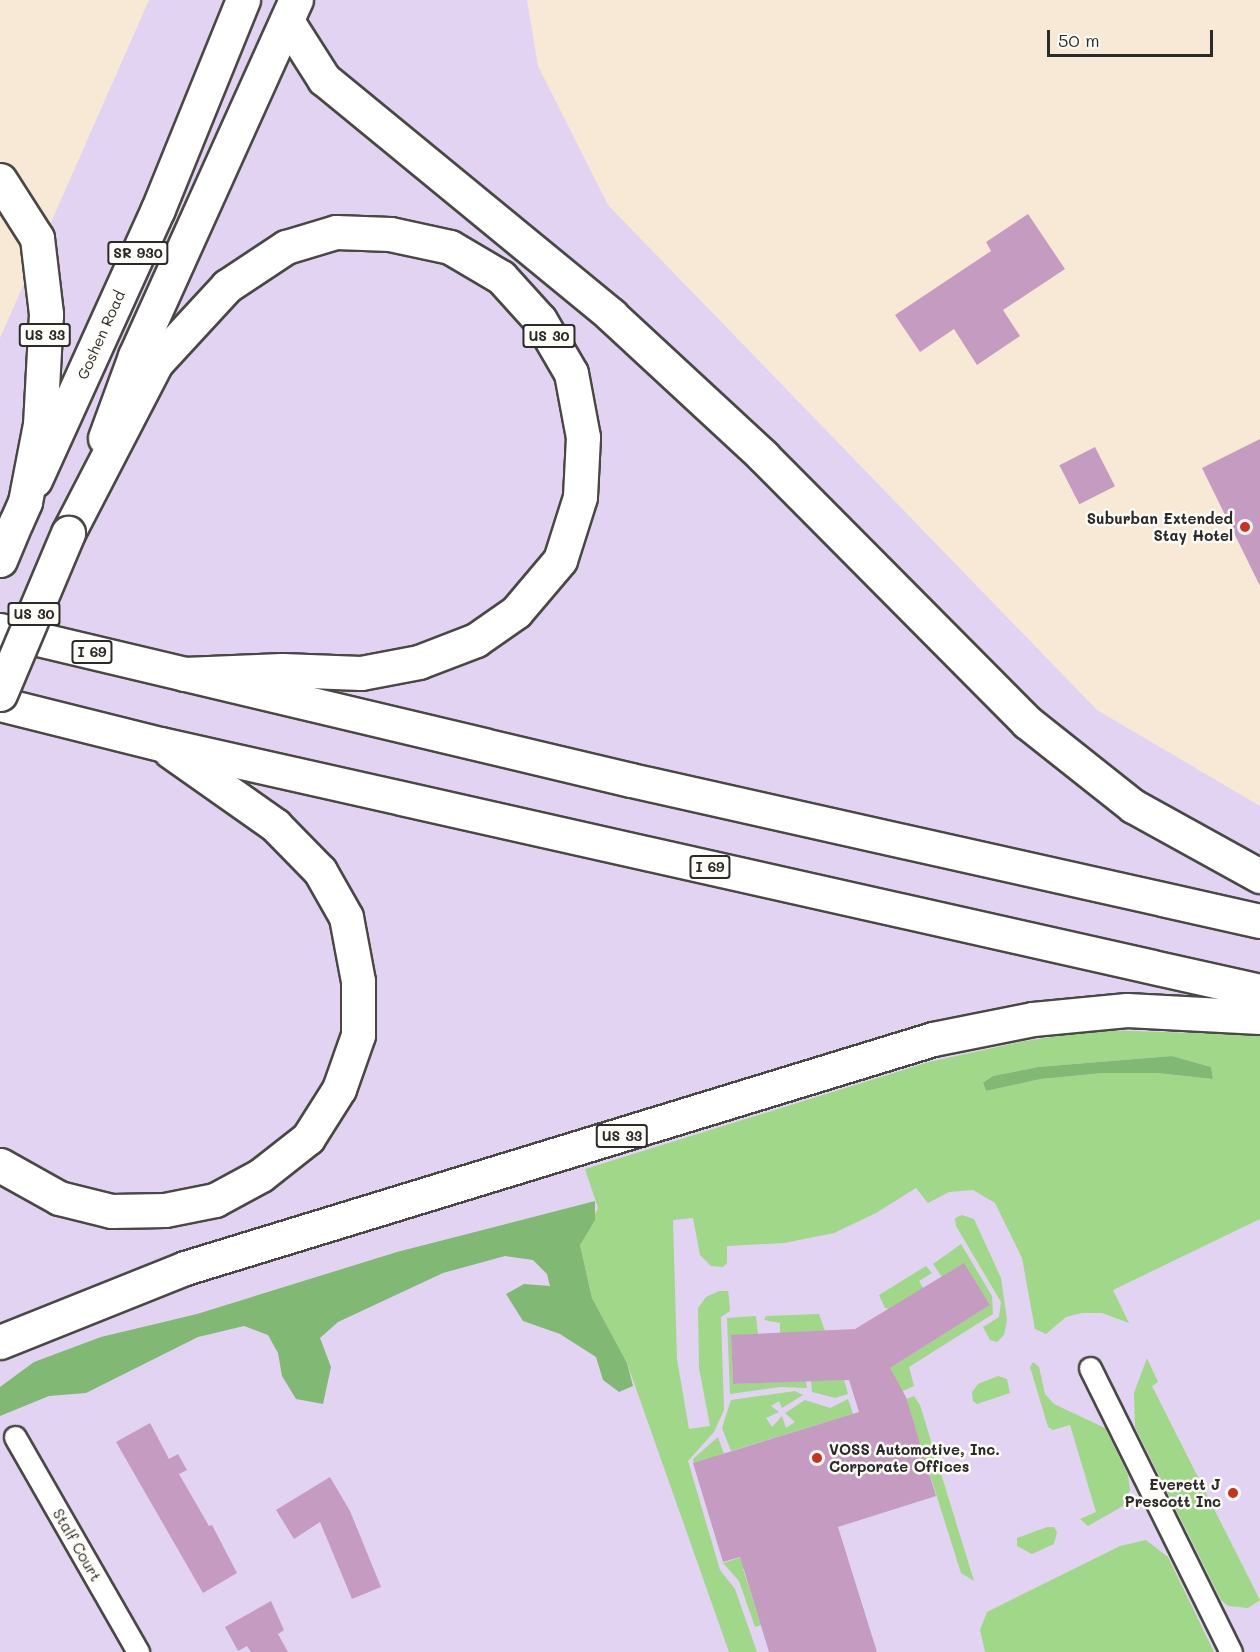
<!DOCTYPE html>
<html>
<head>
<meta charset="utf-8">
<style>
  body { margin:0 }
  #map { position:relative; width:1260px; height:1652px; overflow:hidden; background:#f7e9d6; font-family:Mali,sans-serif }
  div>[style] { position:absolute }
  .built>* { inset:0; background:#e3d3f2 }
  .green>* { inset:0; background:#a0d788 }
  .forest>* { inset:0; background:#80b874 }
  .building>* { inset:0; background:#c59bc2; transform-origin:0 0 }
  .roads { filter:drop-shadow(2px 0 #4a4845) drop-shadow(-2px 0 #4a4845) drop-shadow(0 2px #4a4845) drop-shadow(0 -2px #4a4845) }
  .minor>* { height:21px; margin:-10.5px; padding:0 10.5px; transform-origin:10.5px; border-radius:10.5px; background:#fff }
  .trunk>* { height:33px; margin:-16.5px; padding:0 16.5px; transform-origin:16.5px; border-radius:16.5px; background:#fff }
  .motorway>* { height:33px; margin:-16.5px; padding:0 16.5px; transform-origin:16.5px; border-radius:16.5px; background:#fff }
  .bridges { filter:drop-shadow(2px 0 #4a4845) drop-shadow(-2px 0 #4a4845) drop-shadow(0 2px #4a4845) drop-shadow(0 -2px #4a4845) }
  .trunk-bridge>* { height:33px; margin:-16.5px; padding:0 16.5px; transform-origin:16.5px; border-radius:16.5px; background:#fff }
  .dots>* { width:16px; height:16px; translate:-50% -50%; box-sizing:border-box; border:3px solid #fdfcf7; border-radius:50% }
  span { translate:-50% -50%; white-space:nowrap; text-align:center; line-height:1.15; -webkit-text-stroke:5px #fdfcf7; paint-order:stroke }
  .shield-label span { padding:2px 4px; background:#fdfcf7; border:2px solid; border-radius:4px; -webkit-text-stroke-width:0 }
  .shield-label { font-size:14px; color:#2b2b2b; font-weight:700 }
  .street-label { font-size:15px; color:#2b2b2b }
  .poi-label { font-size:15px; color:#2b2b2b; font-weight:700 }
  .right { translate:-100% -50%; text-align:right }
  .left { translate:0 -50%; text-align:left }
  .scale { position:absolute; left:1047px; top:30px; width:166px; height:27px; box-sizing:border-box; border:3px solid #2b2b2b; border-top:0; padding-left:8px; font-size:18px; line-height:21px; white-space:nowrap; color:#2b2b2b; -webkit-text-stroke:4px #fdfcf7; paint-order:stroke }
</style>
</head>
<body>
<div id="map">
  <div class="built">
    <i style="clip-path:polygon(149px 0,527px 0,538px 66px,608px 205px,1097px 710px,1260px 806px,1260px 1652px,0 1652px,0 338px)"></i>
  </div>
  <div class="green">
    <i style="clip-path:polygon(evenodd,1099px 1030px,1260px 1035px,1260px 1219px,1113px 1290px,1129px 1323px,1102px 1313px,1082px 1313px,1066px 1317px,1046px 1334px,1035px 1329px,1022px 1258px,995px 1203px,973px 1190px,949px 1192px,928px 1203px,916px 1188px,876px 1213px,834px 1233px,784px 1243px,727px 1246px,727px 1263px,723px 1267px,711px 1266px,700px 1255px,693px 1218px,673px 1220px,677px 1359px,689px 1429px,710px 1426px,699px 1368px,698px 1308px,706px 1297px,719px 1291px,728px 1291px,729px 1298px,730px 1311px,721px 1317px,724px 1410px,714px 1432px,688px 1461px,720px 1570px,735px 1589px,757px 1652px,729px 1652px,627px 1363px,592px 1298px,580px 1245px,598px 1208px,585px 1169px,929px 1062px,1025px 1041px,1099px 1030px,1172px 1056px,1211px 1067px,1213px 1079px,1157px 1073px,1103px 1073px,1041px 1079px,986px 1091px,983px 1084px,993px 1076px,1038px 1067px,1172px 1056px)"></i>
    <i style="clip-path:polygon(962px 1215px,974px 1219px,1001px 1278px,1007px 1320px,1004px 1335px,997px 1342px,990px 1340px,983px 1327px,999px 1317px,1001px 1302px,956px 1226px,955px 1218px)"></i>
    <i style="clip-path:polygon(961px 1244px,992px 1296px,993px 1314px,909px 1367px,914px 1386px,901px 1392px,885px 1371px,990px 1305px,964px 1264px,942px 1277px,933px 1264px)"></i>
    <i style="clip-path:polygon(926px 1266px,932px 1273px,919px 1281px,924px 1289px,890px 1309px,885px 1308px,879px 1295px)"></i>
    <i style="clip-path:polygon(819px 1314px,825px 1331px,780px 1333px,780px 1323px,764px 1320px,766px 1316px)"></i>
    <i style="clip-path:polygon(756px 1316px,758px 1334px,731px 1336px,733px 1384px,806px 1381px,807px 1388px,781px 1387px,730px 1394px,727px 1318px)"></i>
    <i style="clip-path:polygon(1147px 1358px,1158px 1382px,1152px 1386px,1260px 1600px,1248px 1608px,1228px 1606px,1221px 1600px,1135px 1427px,1134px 1393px)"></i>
    <i style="clip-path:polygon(1033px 1362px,1039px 1367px,1045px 1394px,1054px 1404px,1105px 1428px,1128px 1475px,1130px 1490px,1123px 1506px,1088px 1526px,1080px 1519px,1096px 1512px,1070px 1425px,1053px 1430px,1048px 1427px,1030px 1367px)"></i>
    <i style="clip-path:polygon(998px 1376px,1007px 1379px,1010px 1393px,977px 1404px,973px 1401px,972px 1392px,978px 1384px)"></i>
    <i style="clip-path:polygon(844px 1380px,848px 1394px,835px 1398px,812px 1392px,811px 1381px)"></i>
    <i style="clip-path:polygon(795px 1391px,803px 1395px,782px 1408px,779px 1401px,771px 1406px,779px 1412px,766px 1418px,772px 1427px,782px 1416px,786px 1428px,795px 1422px,785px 1413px,805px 1400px,830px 1408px,848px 1399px,853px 1414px,731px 1451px,722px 1428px,731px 1400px)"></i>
    <i style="clip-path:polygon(914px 1396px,920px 1405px,974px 1581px,961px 1573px,906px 1399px)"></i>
    <i style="clip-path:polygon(718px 1437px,724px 1454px,694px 1463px,693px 1459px)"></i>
    <i style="clip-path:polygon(1047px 1527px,1054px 1527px,1057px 1532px,1054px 1544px,1032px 1554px,1017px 1546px,1017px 1538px)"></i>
    <i style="clip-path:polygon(803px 1538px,807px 1549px,743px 1569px,761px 1625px,755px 1627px,739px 1581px,723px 1563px)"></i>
    <i style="clip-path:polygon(1146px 1540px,1168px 1557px,1214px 1652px,985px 1652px,980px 1630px,987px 1612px,1120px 1546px)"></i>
  </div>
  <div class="forest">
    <i style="clip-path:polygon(1172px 1056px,1211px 1067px,1213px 1079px,1157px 1073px,1103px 1073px,1041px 1079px,986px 1091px,983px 1083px,993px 1076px,1038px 1067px)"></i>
    <i style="clip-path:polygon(595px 1201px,595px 1220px,580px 1245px,592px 1298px,627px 1363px,633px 1386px,619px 1392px,603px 1380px,596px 1357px,560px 1334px,523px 1321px,506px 1294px,524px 1284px,550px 1286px,547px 1274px,533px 1260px,505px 1256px,443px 1273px,338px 1322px,320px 1338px,331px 1367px,323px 1404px,296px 1399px,282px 1376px,278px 1353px,268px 1335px,244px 1326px,198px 1337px,86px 1393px,49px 1396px,0 1416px,0 1387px,34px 1362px,101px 1337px,197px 1314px,397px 1252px)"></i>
  </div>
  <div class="building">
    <i style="clip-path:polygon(1028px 214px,1065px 269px,1003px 310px,1020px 336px,977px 365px,954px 329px,920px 352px,895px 315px,991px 251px,986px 242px)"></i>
    <i style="clip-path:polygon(1260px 439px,1260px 586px,1202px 468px)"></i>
    <i style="left:1095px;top:447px;width:44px;height:40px;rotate:63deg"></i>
    <i style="clip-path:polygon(964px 1263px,990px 1305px,890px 1368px,906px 1397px,936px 1496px,838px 1527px,877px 1652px,769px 1652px,740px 1557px,723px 1562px,693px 1463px,859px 1412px,849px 1380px,733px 1384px,731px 1335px,855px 1329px)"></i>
    <i style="clip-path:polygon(150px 1423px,169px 1459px,178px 1454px,187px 1470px,179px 1474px,209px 1526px,212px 1525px,237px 1573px,203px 1593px,116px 1442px)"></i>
    <i style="clip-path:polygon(330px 1477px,350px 1511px,381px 1587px,352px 1599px,320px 1522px,294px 1539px,276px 1510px)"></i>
    <i style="clip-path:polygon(271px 1601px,284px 1630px,278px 1634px,288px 1652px,251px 1652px,247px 1646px,238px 1651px,225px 1627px)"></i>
  </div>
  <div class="roads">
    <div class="minor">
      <i style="left:1090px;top:1368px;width:317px;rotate:63.6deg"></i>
      <i style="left:15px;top:1437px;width:248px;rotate:60.2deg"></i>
    </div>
    <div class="trunk">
      <i style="left:105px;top:438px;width:87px;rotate:-69.9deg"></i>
      <i style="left:135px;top:356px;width:391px;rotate:-65.7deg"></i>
      <i style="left:35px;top:480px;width:298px;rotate:-65.6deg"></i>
      <i style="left:158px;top:209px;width:226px;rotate:-67.9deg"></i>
      <i style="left:0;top:560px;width:41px;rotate:-67.2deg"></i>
    </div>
    <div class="motorway">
      <i style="left:287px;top:21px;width:69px;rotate:57.5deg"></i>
      <i style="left:324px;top:79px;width:372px;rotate:39.4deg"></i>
      <i style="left:611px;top:315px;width:207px;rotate:42.8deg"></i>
      <i style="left:763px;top:456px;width:375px;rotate:45.2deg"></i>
      <i style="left:1027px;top:722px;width:135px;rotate:38.4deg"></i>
      <i style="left:1133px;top:806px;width:145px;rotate:28.9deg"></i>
      <i style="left:0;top:180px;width:69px;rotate:57.5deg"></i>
      <i style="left:37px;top:238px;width:77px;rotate:83.2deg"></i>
      <i style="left:46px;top:314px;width:110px;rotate:93.1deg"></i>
      <i style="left:40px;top:424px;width:79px;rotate:100.9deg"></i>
      <i style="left:25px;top:502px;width:22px;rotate:114deg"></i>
      <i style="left:68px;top:533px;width:191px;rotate:-62.6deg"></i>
      <i style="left:156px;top:363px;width:105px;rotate:-47.3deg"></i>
      <i style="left:227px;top:286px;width:71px;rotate:-33.5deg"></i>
      <i style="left:286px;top:247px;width:52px;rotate:-16.7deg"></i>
      <i style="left:336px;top:232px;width:54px;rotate:2.1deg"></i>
      <i style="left:390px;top:234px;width:61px;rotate:12.2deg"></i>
      <i style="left:450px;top:247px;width:59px;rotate:30.5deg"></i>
      <i style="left:501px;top:277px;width:58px;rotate:47.8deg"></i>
      <i style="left:540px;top:320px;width:61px;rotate:59.7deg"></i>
      <i style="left:571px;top:373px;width:65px;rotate:79.4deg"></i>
      <i style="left:583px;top:437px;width:60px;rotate:92.9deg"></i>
      <i style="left:580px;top:497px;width:66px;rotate:107.6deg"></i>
      <i style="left:560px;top:560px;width:68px;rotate:130.2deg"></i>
      <i style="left:516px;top:612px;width:49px;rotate:145deg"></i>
      <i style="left:476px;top:640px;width:61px;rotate:158.9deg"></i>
      <i style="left:419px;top:662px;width:59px;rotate:169.3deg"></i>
      <i style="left:361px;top:673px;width:79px;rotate:-177.8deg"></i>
      <i style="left:282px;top:670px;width:98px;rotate:177.7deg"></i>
      <i style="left:0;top:630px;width:649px;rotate:13.37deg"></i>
      <i style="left:631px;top:780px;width:645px;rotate:12.63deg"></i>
      <i style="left:0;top:704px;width:166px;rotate:14deg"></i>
      <i style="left:161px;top:744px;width:1126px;rotate:12.67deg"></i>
      <i style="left:0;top:1165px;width:68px;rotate:29.2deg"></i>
      <i style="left:59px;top:1198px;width:54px;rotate:14deg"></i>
      <i style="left:111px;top:1211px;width:54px;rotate:-1.1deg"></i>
      <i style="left:165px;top:1210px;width:51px;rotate:-11.3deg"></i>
      <i style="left:215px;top:1200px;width:52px;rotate:-28.5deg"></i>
      <i style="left:261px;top:1175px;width:60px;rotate:-38.2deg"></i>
      <i style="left:308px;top:1138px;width:58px;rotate:-57.7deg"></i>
      <i style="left:339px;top:1089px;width:57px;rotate:-70.6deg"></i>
      <i style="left:358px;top:1035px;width:54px;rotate:-90deg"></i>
      <i style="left:358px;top:981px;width:65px;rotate:-100.6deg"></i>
      <i style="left:346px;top:917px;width:53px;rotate:-119.5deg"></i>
      <i style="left:320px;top:871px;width:64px;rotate:-134.4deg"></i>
      <i style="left:275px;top:825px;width:128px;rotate:-144.8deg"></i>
      <i style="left:0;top:1342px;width:199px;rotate:-21.8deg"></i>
      <i style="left:185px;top:1268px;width:782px;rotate:-17.02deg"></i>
      <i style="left:933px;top:1039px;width:102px;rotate:-11.3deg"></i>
      <i style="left:1033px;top:1019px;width:94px;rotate:-5.5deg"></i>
      <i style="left:1127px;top:1010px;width:133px;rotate:3deg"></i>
    </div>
  </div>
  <div class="bridges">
    <div class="trunk-bridge">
      <i style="left:0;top:694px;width:175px;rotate:-67.1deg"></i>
    </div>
  </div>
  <div class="dots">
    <i style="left:1245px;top:527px;background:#c8321e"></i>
    <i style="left:817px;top:1458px;background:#c8321e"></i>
    <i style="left:1233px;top:1493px;background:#c8321e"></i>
  </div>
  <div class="shield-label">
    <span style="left:138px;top:253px">SR 930</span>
    <span style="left:45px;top:335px">US 33</span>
    <span style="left:549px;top:336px">US 30</span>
    <span style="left:34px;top:614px">US 30</span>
    <span style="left:92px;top:652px">I 69</span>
    <span style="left:710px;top:867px">I 69</span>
    <span style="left:622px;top:1136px">US 33</span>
  </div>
  <div class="street-label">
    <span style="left:101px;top:335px;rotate:-66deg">Goshen Road</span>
    <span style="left:77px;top:1545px;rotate:60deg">Stalf Court</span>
  </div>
  <div class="poi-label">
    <span class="right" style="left:1233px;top:527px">Suburban Extended<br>Stay Hotel</span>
    <span class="left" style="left:829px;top:1458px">VOSS Automotive, Inc.<br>Corporate Offices</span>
    <span class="right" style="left:1221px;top:1493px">Everett J<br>Prescott Inc</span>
  </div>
  <div class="scale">50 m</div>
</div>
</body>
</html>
